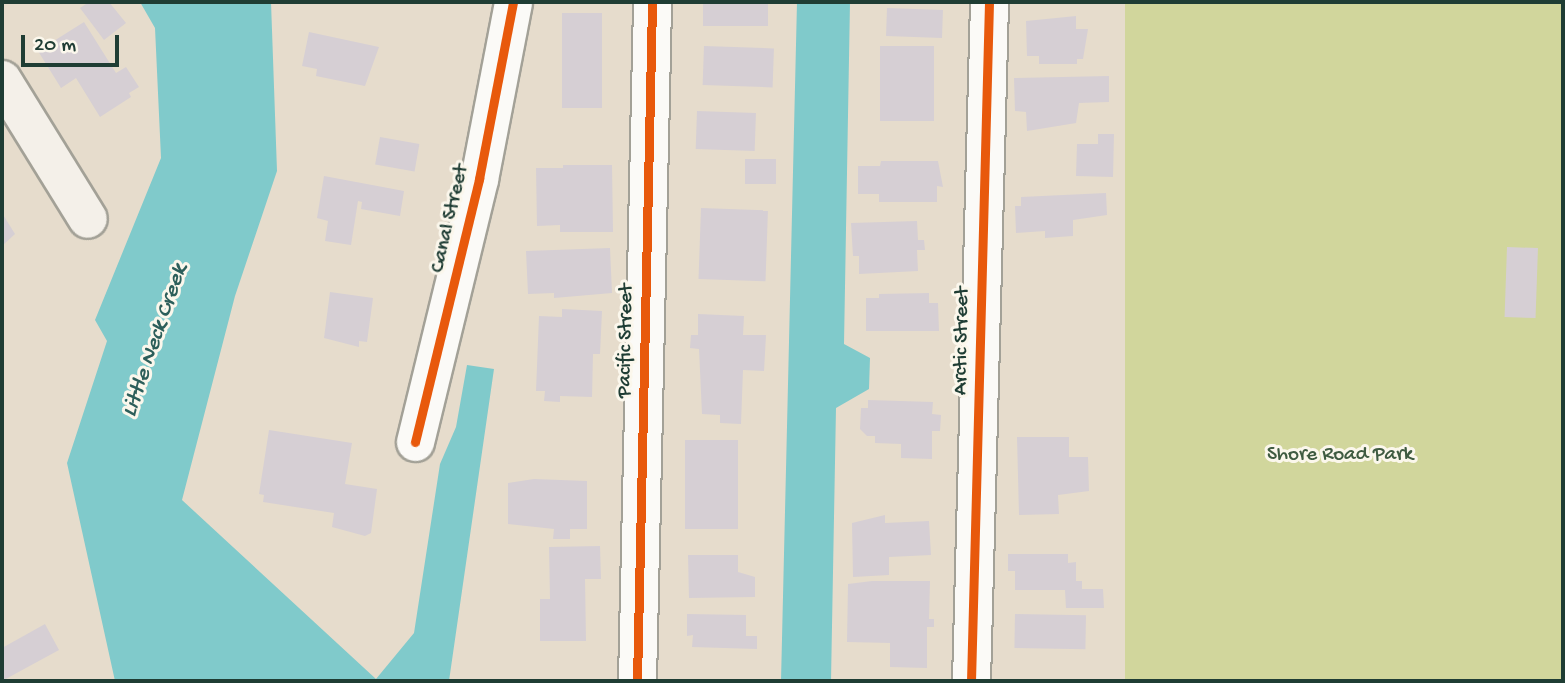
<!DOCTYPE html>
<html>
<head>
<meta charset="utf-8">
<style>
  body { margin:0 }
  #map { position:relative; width:1565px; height:683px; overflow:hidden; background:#e6dccc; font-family:"Gochi Hand",sans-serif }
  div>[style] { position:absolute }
  .green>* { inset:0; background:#d1d69c; transform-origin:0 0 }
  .water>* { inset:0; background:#80cacb }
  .building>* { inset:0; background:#d6cfd4; transform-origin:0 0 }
  .roads { filter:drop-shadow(2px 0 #a3a197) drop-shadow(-2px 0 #a3a197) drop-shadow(0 2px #a3a197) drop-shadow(0 -2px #a3a197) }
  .street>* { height:37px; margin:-18.5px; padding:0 18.5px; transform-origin:18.5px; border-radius:18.5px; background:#fbfaf7 }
  .secondary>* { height:38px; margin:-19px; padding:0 19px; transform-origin:19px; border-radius:19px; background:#f4f0e9 }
  .cycleway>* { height:9px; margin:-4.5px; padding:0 4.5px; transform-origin:4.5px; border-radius:4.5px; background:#e8590c }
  span { translate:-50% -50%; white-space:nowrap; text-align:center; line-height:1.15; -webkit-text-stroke:6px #fbf7ec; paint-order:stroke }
  .street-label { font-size:21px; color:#1f3d34 }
  .park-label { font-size:21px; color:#3f5b41 }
  .water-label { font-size:23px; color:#2c5e5a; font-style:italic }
  .frame { position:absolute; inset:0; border:4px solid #1f3d34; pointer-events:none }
  .scale { position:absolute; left:21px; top:35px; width:98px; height:32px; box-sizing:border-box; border:4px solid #1f3d34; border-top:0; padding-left:9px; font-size:21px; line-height:24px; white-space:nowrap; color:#1f3d34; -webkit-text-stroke:5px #fbf7ec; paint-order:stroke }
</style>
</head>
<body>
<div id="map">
  <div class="green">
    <i style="left:1125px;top:2px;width:438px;height:679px"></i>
  </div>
  <div class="water">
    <i style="clip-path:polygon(140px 2px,271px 2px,277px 171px,235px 296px,182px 500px,376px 679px,414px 633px,440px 464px,456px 427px,467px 365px,494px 369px,449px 681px,115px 681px,67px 463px,107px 341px,95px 320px,161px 158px,155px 28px)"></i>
    <i style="clip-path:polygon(797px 2px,850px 2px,844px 344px,870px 358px,869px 389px,836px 408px,831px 681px,781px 681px)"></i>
  </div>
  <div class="building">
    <i style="clip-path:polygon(89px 2px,109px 2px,126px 23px,104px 40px,80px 8px)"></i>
    <i style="left:703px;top:2px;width:65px;height:24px"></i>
    <i style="left:887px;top:8px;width:56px;height:28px;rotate:2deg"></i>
    <i style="left:562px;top:13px;width:40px;height:95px"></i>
    <i style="clip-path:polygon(1076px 16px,1076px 29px,1088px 29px,1083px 59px,1077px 59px,1077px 64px,1039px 64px,1039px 56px,1027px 56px,1026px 21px)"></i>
    <i style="clip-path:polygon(84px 22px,116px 73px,126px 67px,139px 87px,129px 93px,131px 97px,100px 117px,76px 78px,61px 88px,38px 51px)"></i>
    <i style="clip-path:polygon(309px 32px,379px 47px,365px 86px,316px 76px,317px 69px,302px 66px)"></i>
    <i style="left:704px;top:46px;width:70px;height:39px;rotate:2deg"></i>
    <i style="left:880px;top:46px;width:54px;height:75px"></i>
    <i style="clip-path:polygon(1109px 76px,1109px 102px,1079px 103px,1076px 123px,1027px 131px,1026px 112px,1015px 111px,1014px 78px)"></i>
    <i style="left:697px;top:111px;width:59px;height:38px;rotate:2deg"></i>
    <i style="clip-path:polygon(1098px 134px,1114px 134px,1113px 177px,1076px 176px,1077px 144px,1098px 144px)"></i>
    <i style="left:380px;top:137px;width:40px;height:28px;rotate:10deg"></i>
    <i style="left:745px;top:159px;width:31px;height:25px"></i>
    <i style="clip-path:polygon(881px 161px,938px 161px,943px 187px,937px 186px,937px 202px,879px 202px,879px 194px,858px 194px,858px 166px,880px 166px)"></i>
    <i style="clip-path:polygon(563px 165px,612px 165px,613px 232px,560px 232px,560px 225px,537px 226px,536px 168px,563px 168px)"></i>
    <i style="clip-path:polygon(324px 176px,404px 191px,400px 216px,361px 209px,362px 202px,358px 201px,351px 245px,325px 241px,328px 221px,317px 218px)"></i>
    <i style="clip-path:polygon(1106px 193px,1107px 215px,1073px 220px,1073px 236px,1045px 238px,1045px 231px,1016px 233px,1015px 206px,1021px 206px,1021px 197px)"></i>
    <i style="left:701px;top:208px;width:67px;height:71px;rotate:2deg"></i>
    <i style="clip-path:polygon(2px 213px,15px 234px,2px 246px)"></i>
    <i style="clip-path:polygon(917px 221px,918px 240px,924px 240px,925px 250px,917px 250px,918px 271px,859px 274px,859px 256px,853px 256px,851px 223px)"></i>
    <i style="left:1507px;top:247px;width:31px;height:70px;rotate:2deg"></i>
    <i style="clip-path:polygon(610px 248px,612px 293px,554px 298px,554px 293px,528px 294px,526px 251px)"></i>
    <i style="clip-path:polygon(330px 292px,373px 298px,367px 342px,359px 341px,359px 347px,324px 338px)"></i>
    <i style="clip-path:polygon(929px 293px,929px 303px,938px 303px,939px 331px,866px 331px,866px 298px,879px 298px,879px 294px)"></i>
    <i style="clip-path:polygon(562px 309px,602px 311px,600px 354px,593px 354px,592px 397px,560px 396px,560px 402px,544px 401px,545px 391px,536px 391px,539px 316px,562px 317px)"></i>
    <i style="clip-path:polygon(698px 314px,744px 316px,743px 335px,766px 335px,764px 371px,743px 370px,741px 424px,720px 423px,720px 415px,702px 414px,699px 349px,690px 348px,691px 335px,698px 335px)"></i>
    <i style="clip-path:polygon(868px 400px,933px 402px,932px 414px,941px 415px,940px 431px,932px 431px,932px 459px,901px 458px,901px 444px,875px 443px,875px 436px,867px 436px,860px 429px,861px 408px,868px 408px)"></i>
    <i style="clip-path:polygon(269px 430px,352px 443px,345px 484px,377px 489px,371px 533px,365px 536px,332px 527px,334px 513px,263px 502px,264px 495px,259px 494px)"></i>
    <i style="clip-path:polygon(1017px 437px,1069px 437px,1069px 457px,1088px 457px,1089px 491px,1058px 495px,1059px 514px,1019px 515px)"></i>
    <i style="left:685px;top:440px;width:53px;height:89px"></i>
    <i style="clip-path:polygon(534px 479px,587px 481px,587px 529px,570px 529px,570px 539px,553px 539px,554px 529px,508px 524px,508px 483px)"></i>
    <i style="clip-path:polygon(885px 515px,885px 523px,929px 521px,931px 555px,889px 557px,889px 575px,853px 577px,852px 523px)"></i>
    <i style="clip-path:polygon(600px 546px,601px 579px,585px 579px,586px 641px,540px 641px,540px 599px,550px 599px,549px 547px)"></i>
    <i style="clip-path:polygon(1008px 554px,1068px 554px,1068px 563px,1076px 562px,1076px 581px,1082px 581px,1082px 589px,1103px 589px,1104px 608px,1066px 608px,1065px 590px,1015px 590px,1015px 571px,1008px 571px)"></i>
    <i style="clip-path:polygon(688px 555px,738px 555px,738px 572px,755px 577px,755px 597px,689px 598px)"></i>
    <i style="clip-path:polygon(872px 581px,930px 581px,929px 619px,934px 619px,934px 627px,927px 627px,927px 668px,890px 667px,890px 643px,847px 642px,848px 584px)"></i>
    <i style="clip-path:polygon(687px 614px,746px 615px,746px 636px,757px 636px,757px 649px,692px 647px,693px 635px,687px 636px)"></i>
    <i style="left:1015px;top:614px;width:71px;height:34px;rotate:1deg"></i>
    <i style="clip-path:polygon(45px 624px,59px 650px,2px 681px,2px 648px)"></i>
  </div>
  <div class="roads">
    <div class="street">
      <i style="left:415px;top:442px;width:271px;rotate:-76.3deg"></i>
      <i style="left:479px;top:179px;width:180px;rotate:-79.1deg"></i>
      <i style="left:637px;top:681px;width:679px;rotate:-88.73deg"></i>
      <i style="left:971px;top:681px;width:679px;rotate:-88.48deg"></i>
    </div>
    <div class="secondary">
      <i style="left:2px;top:80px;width:163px;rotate:58.3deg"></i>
    </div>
  </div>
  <div class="cycleway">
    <i style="left:415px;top:442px;width:271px;rotate:-76.3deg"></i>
    <i style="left:479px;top:179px;width:180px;rotate:-79.1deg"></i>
    <i style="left:637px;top:681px;width:679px;rotate:-88.73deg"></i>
    <i style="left:971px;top:681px;width:679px;rotate:-88.48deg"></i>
  </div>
  <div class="street-label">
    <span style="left:451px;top:219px;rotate:-77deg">Canal Street</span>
    <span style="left:627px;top:341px;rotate:-89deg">Pacific Street</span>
    <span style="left:963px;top:341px;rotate:-89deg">Arctic Street</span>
  </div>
  <div class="park-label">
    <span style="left:1340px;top:456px">Shore Road Park</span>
  </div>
  <div class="water-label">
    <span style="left:156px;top:341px;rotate:-71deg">Little Neck Creek</span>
  </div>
  <div class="frame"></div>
  <div class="scale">20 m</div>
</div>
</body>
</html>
